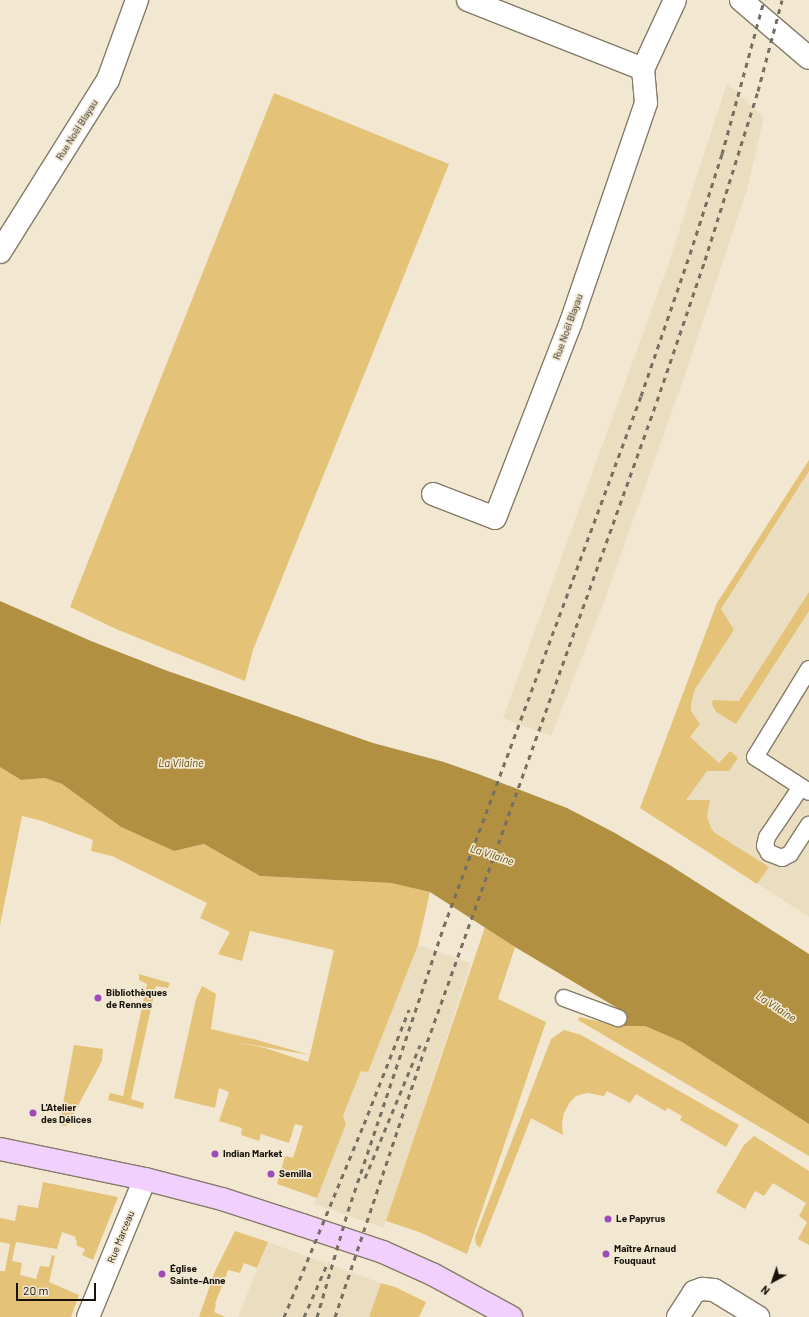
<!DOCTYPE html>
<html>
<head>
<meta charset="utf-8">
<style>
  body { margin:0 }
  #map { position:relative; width:809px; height:1317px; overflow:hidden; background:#f2e8d2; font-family:Barlow,sans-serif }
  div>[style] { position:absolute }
  .built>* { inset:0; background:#ebddc0 }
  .green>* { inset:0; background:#e4c278 }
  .water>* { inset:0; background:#b19042 }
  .roads { filter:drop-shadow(1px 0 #847b67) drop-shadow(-1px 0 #847b67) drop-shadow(0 1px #847b67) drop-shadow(0 -1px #847b67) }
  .lane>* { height:16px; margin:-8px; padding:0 8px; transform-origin:8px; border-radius:8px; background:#fff }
  .street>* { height:22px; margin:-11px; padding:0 11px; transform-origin:11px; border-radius:11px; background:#fff }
  .secondary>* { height:22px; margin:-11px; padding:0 11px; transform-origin:11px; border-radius:11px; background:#fff }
  .primary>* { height:22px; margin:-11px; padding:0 11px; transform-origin:11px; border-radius:11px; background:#f1d0fd }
  .rail>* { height:3px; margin-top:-1.5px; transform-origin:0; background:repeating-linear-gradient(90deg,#766f62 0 5px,transparent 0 10px) }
  .dots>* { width:11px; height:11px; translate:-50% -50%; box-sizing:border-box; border:2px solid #f2e8d2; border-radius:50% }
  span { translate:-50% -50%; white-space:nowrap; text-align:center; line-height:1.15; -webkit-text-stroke:3.5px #f2e8d2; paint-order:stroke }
  .street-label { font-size:10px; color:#17130c }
  .poi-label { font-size:10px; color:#17130c; font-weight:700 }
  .left { translate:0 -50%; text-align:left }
  .water-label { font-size:11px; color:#624b0e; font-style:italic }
  .north { position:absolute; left:753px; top:1261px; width:40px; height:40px; -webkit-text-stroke:3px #f2e8d2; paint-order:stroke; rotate:220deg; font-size:11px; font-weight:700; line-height:16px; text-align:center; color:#17130c }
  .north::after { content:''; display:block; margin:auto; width:14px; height:18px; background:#17130c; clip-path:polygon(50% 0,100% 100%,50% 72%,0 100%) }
  .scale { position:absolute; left:16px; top:1283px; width:80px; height:18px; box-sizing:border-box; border:2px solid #17130c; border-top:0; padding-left:5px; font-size:12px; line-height:14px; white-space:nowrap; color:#17130c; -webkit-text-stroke:3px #f2e8d2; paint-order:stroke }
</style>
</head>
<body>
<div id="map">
  <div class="built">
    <i style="clip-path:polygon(727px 83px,764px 118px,747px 190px,681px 386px,604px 602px,551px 736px,503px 718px,668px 265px)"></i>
    <i style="clip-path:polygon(809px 460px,809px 917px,640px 808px,717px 603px)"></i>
    <i style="clip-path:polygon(418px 945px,471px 963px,384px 1228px,314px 1204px,346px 1124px,343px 1115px,361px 1070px,368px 1072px)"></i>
    <i style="clip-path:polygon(268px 1242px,381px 1283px,369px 1317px,238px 1317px)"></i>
  </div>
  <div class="green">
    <i style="clip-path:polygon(274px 93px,449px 164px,253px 650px,245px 681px,116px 629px,70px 607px)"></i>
    <i style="clip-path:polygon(809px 460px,809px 471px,721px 609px,734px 630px,695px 689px,691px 704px,691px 711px,700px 724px,690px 737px,719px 763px,730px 751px,738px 758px,729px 771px,707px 771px,686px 800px,710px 800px,707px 816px,711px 828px,715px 833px,769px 867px,757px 884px,640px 808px,717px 603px)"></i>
    <i style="clip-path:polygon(809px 592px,809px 611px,736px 724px,716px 712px,712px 704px,713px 700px,739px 701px)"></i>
    <i style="clip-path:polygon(evenodd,0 767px,21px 780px,45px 778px,62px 784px,121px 827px,174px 851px,204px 844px,260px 876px,391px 883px,430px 892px,418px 945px,368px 1072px,361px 1071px,343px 1115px,346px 1124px,317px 1198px,277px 1184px,285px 1156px,293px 1158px,303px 1126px,295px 1124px,289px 1143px,261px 1134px,259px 1141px,241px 1135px,242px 1128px,219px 1121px,229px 1092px,219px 1088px,215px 1108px,174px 1098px,196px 999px,202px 986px,216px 994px,211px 1029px,257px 1040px,310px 1055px,334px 950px,250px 931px,242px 961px,218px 954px,230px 932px,200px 918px,207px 903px,112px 856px,91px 851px,93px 840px,42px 821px,22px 816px,0 925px,0 767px,236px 1042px,310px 1055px,308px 1062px,265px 1048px,236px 1042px)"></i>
    <i style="clip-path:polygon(485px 927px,515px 947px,498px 999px,546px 1022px,467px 1254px,419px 1232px,386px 1221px)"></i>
    <i style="clip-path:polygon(139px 974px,170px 983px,168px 988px,156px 986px,131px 1099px,144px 1103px,143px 1109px,108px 1100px,110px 1093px,123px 1096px,147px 984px,139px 980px)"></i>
    <i style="clip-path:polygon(579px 1017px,619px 1026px,645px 1026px,682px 1042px,809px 1124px,809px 1156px,578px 1020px)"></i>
    <i style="clip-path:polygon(564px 1030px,581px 1035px,739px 1125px,726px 1147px,680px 1120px,682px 1116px,668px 1108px,665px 1111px,636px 1094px,630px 1103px,607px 1091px,604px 1096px,587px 1093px,576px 1096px,570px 1102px,564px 1113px,562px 1124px,563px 1135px,531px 1118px,480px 1248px,476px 1244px,475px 1237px,551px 1039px)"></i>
    <i style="clip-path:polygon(74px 1045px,103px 1049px,102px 1061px,67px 1126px,59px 1125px)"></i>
    <i style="clip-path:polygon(754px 1136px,809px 1171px,809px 1245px,798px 1239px,807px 1222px,799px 1216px,806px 1203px,773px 1183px,764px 1196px,755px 1191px,745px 1209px,716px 1192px,744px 1145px)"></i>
    <i style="clip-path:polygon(43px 1182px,118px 1197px,93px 1260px,82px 1255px,85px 1249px,76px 1245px,77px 1241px,75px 1239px,76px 1237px,62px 1232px,57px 1249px,16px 1242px,12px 1261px,22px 1263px,20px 1275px,36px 1279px,40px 1266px,49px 1267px,52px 1255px,55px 1256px,49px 1282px,79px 1295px,71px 1317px,0 1317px,0 1271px,5px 1271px,10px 1244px,0 1242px,0 1218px,15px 1221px,18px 1205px,38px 1208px)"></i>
    <i style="clip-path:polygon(235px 1231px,268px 1242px,257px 1268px,244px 1263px,240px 1273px,228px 1270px,215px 1304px,216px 1305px,214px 1312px,225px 1317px,199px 1317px,215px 1271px)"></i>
    <i style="clip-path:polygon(381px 1283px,395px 1287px,426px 1302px,419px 1317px,369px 1317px)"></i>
  </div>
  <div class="water">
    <i style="clip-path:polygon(0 601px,91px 641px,165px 670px,373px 743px,444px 762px,481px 775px,567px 808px,615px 833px,668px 864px,809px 954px,809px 1124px,682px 1042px,645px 1026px,619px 1026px,624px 1012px,515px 947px,430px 892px,391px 883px,260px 876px,204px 844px,174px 851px,121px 827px,62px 784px,45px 778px,21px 780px,0 767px)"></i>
  </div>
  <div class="roads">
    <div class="lane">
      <i style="left:809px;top:669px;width:103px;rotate:121.5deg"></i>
      <i style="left:755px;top:757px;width:64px;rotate:32.9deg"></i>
      <i style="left:801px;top:787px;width:60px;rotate:124.2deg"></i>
      <i style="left:767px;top:837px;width:9px;rotate:103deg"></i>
      <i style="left:765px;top:846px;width:8px;rotate:60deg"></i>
      <i style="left:769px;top:853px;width:14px;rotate:21deg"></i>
      <i style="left:782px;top:858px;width:9px;rotate:-27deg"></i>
      <i style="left:790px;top:854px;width:35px;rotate:-57deg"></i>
      <i style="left:564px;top:998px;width:58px;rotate:20.3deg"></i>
    </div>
    <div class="street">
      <i style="left:468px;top:0;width:188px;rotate:21.5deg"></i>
      <i style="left:0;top:252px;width:203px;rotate:-57.9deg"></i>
      <i style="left:108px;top:80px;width:85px;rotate:-70.1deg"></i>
      <i style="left:433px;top:494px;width:66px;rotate:21.2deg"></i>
      <i style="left:495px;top:518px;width:210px;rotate:-68.8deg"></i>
      <i style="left:571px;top:322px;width:231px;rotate:-71.1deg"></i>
      <i style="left:646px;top:103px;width:34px;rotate:-95deg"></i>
      <i style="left:643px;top:69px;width:76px;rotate:-65.1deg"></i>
      <i style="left:88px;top:1317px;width:149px;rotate:-67.6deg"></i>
      <i style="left:678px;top:1317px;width:30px;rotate:-57deg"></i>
      <i style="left:694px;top:1292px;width:9px;rotate:-21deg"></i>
      <i style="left:702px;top:1289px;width:12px;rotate:5deg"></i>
      <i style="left:714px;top:1290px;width:52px;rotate:31.5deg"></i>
    </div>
    <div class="secondary">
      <i style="left:741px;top:0;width:89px;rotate:40.5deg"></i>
    </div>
    <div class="primary">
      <i style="left:0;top:1149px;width:148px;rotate:11.7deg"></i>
      <i style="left:145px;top:1179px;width:80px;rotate:14.6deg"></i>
      <i style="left:222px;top:1199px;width:84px;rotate:18deg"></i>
      <i style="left:302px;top:1225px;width:85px;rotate:18.4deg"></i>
      <i style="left:383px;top:1252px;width:56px;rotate:24.3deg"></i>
      <i style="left:434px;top:1275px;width:88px;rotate:28.6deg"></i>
    </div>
  </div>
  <div class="rail">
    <i style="left:365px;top:1178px;width:144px;rotate:-67.5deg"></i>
    <i style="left:284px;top:1317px;width:209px;rotate:-67.5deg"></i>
    <i style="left:364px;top:1124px;width:123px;rotate:-68.5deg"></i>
    <i style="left:304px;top:1317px;width:60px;rotate:-66.4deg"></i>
    <i style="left:317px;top:1317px;width:110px;rotate:-73.7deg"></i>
    <i style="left:348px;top:1211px;width:301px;rotate:-71.4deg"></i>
    <i style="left:444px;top:926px;width:565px;rotate:-69.61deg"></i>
    <i style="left:641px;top:396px;width:150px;rotate:-71deg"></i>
    <i style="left:690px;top:254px;width:105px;rotate:-72.3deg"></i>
    <i style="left:722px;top:154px;width:160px;rotate:-74.7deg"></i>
    <i style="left:335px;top:1317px;width:280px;rotate:-71.5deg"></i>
    <i style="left:424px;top:1051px;width:690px;rotate:-70.28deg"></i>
    <i style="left:657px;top:401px;width:149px;rotate:-71.2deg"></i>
    <i style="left:705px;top:260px;width:177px;rotate:-72.6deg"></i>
    <i style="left:758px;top:91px;width:94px;rotate:-75.2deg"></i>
  </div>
  <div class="dots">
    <i style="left:98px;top:998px;background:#9d4bba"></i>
    <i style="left:33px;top:1113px;background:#9d4bba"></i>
    <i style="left:215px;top:1154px;background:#9d4bba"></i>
    <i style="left:271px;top:1174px;background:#9d4bba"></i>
    <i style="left:608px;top:1219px;background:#9d4bba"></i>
    <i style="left:606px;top:1254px;background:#9d4bba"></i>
    <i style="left:162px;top:1274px;background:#9d4bba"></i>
  </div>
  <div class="street-label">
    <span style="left:77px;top:130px;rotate:-58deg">Rue Noël Blayau</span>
    <span style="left:568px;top:327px;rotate:-70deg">Rue Noël Blayau</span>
    <span style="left:121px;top:1237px;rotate:-68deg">Rue Marceau</span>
  </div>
  <div class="poi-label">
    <span class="left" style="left:106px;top:998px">Bibliothèques<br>de Rennes</span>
    <span class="left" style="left:41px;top:1113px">L'Atelier<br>des Délices</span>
    <span class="left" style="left:223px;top:1154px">Indian Market</span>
    <span class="left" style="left:279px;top:1174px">Semilla</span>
    <span class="left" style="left:616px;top:1219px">Le Papyrus</span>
    <span class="left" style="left:614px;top:1254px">Maître Arnaud<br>Fouquaut</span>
    <span class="left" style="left:170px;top:1274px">Église<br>Sainte-Anne</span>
  </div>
  <div class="water-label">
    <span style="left:181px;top:763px">La Vilaine</span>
    <span style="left:492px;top:855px;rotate:18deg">La Vilaine</span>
    <span style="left:776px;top:1007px;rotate:33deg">La Vilaine</span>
  </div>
  <div class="north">N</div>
  <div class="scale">20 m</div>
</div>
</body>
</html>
